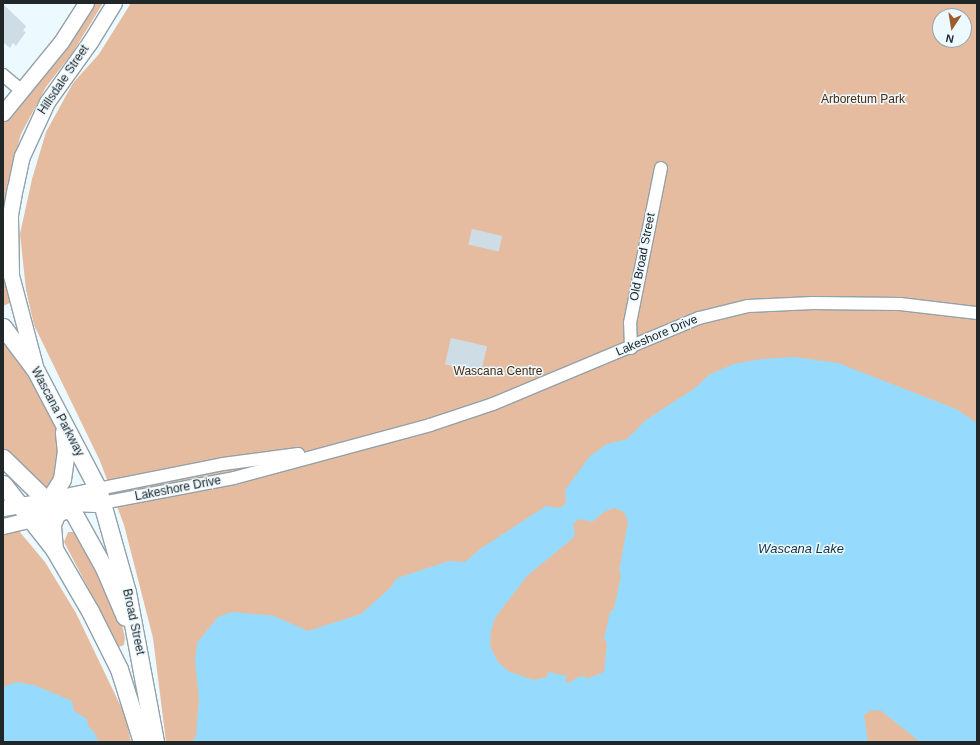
<!DOCTYPE html>
<html>
<head>
<meta charset="utf-8">
<style>
  body { margin:0 }
  #map { position:relative; width:980px; height:745px; overflow:hidden; background:#ecf9ff; font-family:Helvetica,sans-serif }
  div>[style] { position:absolute }
  .green>* { inset:0; background:#e6bca1 }
  .water>* { inset:0; background:#96dbfd }
  .building>* { inset:0; background:#cedde5; transform-origin:0 0 }
  .roads { filter:drop-shadow(1px 0 #93a1a8) drop-shadow(-1px 0 #93a1a8) drop-shadow(0 1px #93a1a8) drop-shadow(0 -1px #93a1a8) }
  .minor>* { height:12px; margin:-6px; padding:0 6px; transform-origin:6px; border-radius:6px; background:#fff }
  .tertiary>* { height:15px; margin:-7.5px; padding:0 7.5px; transform-origin:7.5px; border-radius:7.5px; background:#fff }
  .secondary>* { height:17px; margin:-8.5px; padding:0 8.5px; transform-origin:8.5px; border-radius:8.5px; background:#fff }
  span { translate:-50% -50%; white-space:nowrap; text-align:center; line-height:1.15; -webkit-text-stroke:3px #ecf9ff; paint-order:stroke }
  .street-label { font-size:12px; color:#212729 }
  .park-label { font-size:12px; color:#4d280c }
  .water-label { font-size:13px; color:#153543; font-style:italic }
  .frame { position:absolute; inset:0; border:4px solid #212729; pointer-events:none }
  .north { position:absolute; left:932px; top:8px; width:40px; height:40px; box-sizing:border-box; background:#ecf9ff; border:1px solid #9ba5a9; border-radius:50%; rotate:192deg; font-size:11px; font-weight:700; line-height:16px; text-align:center; color:#212729 }
  .north::after { content:''; display:block; margin:auto; width:14px; height:18px; background:#9e5b2b; clip-path:polygon(50% 0,100% 100%,50% 72%,0 100%) }
</style>
</head>
<body>
<div id="map">
  <div class="green">
    <i style="clip-path:polygon(95px 3px,103px 3px,73px 52px,46px 87px,21px 134px,6px 189px,3px 233px,3px 124px,83px 23px)"></i>
    <i style="clip-path:polygon(evenodd,131px 3px,977px 3px,977px 742px,166px 742px,153px 638px,124px 525px,100px 461px,34px 325px,26px 290px,20px 234px,32px 179px,46px 132px,73px 83px,99px 54px,131px 3px,940px 16px,964px 16px,964px 40px,940px 40px,940px 16px)"></i>
    <i style="clip-path:polygon(3px 244px,10px 303px,3px 306px)"></i>
    <i style="clip-path:polygon(3px 337px,48px 408px,59px 434px,63px 456px,50px 491px,39px 488px,3px 451px)"></i>
    <i style="clip-path:polygon(3px 512px,45px 562px,76px 613px,125px 715px,131px 742px,3px 742px)"></i>
    <i style="clip-path:polygon(68px 532px,77px 532px,120px 616px,125px 638px,124px 645px,119px 647px,64px 542px)"></i>
  </div>
  <div class="water">
    <i style="clip-path:polygon(evenodd,793px 357px,838px 363px,956px 409px,977px 423px,977px 742px,920px 742px,880px 710px,870px 711px,864px 715px,868px 742px,191px 742px,196px 737px,199px 699px,195px 661px,197px 643px,218px 617px,232px 612px,274px 616px,308px 631px,361px 614px,390px 588px,397px 578px,449px 561px,465px 562px,480px 549px,546px 506px,560px 508px,566px 503px,565px 490px,590px 456px,607px 444px,627px 439px,646px 420px,695px 388px,710px 374px,734px 364px,761px 359px,793px 357px,614px 508px,624px 512px,628px 522px,619px 571px,621px 575px,614px 609px,610px 612px,604px 639px,607px 643px,604px 672px,586px 679px,585px 676px,578px 677px,569px 683px,565px 681px,567px 676px,548px 672px,547px 677px,533px 680px,508px 671px,498px 662px,490px 646px,491px 631px,495px 618px,527px 576px,572px 539px,575px 534px,573px 524px,579px 519px,592px 522px,604px 512px,614px 508px)"></i>
    <i style="clip-path:polygon(16px 682px,34px 685px,72px 701px,74px 711px,87px 719px,88px 726px,94px 732px,99px 742px,3px 742px,3px 687px)"></i>
  </div>
  <div class="building">
    <i style="clip-path:polygon(3px 4px,26px 26px,23px 31px,26px 32px,16px 46px,13px 43px,10px 48px,3px 42px)"></i>
    <i style="left:472px;top:229px;width:31px;height:16px;rotate:13deg"></i>
    <i style="left:451px;top:338px;width:37px;height:27px;rotate:13deg"></i>
  </div>
  <div class="roads">
    <div class="minor">
      <i style="left:3px;top:75px;width:23px;rotate:40deg"></i>
      <i style="left:631px;top:348px;width:25px;rotate:-92deg"></i>
      <i style="left:630px;top:323px;width:158px;rotate:-78.7deg"></i>
      <i style="left:98px;top:489px;width:127px;rotate:-11.3deg"></i>
      <i style="left:223px;top:464px;width:76px;rotate:-7.6deg"></i>
      <i style="left:102px;top:503px;width:134px;rotate:-10.7deg"></i>
      <i style="left:234px;top:478px;width:203px;rotate:-15.1deg"></i>
      <i style="left:430px;top:425px;width:66px;rotate:-18.4deg"></i>
      <i style="left:493px;top:404px;width:223px;rotate:-22.7deg"></i>
      <i style="left:699px;top:318px;width:50px;rotate:-13.8deg"></i>
      <i style="left:748px;top:306px;width:65px;rotate:-2.6deg"></i>
      <i style="left:813px;top:303px;width:87px;rotate:0.7deg"></i>
      <i style="left:900px;top:304px;width:78px;rotate:6.7deg"></i>
    </div>
    <div class="tertiary">
      <i style="left:3px;top:113px;width:92px;rotate:-50.8deg"></i>
      <i style="left:61px;top:42px;width:46px;rotate:-57.3deg"></i>
      <i style="left:35px;top:366px;width:94px;rotate:-104.8deg"></i>
      <i style="left:11px;top:275px;width:60px;rotate:-91deg"></i>
      <i style="left:10px;top:215px;width:27px;rotate:-80deg"></i>
      <i style="left:15px;top:188px;width:33px;rotate:-78deg"></i>
      <i style="left:22px;top:156px;width:60px;rotate:-65.2deg"></i>
      <i style="left:47px;top:102px;width:74px;rotate:-54.4deg"></i>
      <i style="left:90px;top:42px;width:46px;rotate:-58.4deg"></i>
      <i style="left:56px;top:498px;width:43px;rotate:-12.1deg"></i>
      <i style="left:3px;top:508px;width:27px;rotate:-10deg"></i>
      <i style="left:3px;top:526px;width:61px;rotate:-13.3deg"></i>
    </div>
    <div class="secondary">
      <i style="left:3px;top:327px;width:55px;rotate:53.1deg"></i>
      <i style="left:36px;top:371px;width:133px;rotate:62.3deg"></i>
      <i style="left:98px;top:489px;width:107px;rotate:74.3deg"></i>
      <i style="left:127px;top:592px;width:153px;rotate:79.4deg"></i>
      <i style="left:3px;top:458px;width:56px;rotate:44.3deg"></i>
      <i style="left:43px;top:497px;width:26px;rotate:11deg"></i>
      <i style="left:69px;top:502px;width:33px;rotate:2deg"></i>
      <i style="left:3px;top:484px;width:83px;rotate:51.9deg"></i>
      <i style="left:54px;top:549px;width:72px;rotate:59.9deg"></i>
      <i style="left:90px;top:611px;width:65px;rotate:63.4deg"></i>
      <i style="left:119px;top:669px;width:77px;rotate:72.5deg"></i>
      <i style="left:22px;top:505px;width:35px"></i>
      <i style="left:57px;top:505px;width:17px;rotate:24deg"></i>
      <i style="left:73px;top:512px;width:64px;rotate:61deg"></i>
      <i style="left:104px;top:568px;width:53px;rotate:66.8deg"></i>
      <i style="left:44px;top:508px;width:34px;rotate:-58deg"></i>
      <i style="left:62px;top:479px;width:27px;rotate:-82deg"></i>
      <i style="left:66px;top:452px;width:20px;rotate:-96deg"></i>
      <i style="left:54px;top:549px;width:25px;rotate:-95deg"></i>
      <i style="left:52px;top:524px;width:12px;rotate:-66deg"></i>
      <i style="left:57px;top:513px;width:17px;rotate:-40deg"></i>
    </div>
  </div>
  <div class="street-label">
    <span style="left:64px;top:80px;rotate:-56deg">Hillsdale Street</span>
    <span style="left:643px;top:257px;rotate:-79deg">Old Broad Street</span>
    <span style="left:657px;top:336px;rotate:-23deg">Lakeshore Drive</span>
    <span style="left:57px;top:412px;rotate:62deg">Wascana Parkway</span>
    <span style="left:178px;top:489px;rotate:-11deg">Lakeshore Drive</span>
    <span style="left:133px;top:622px;rotate:78deg">Broad Street</span>
  </div>
  <div class="park-label">
    <span style="left:863px;top:100px">Arboretum Park</span>
    <span style="left:498px;top:372px">Wascana Centre</span>
  </div>
  <div class="water-label">
    <span style="left:801px;top:549px">Wascana Lake</span>
  </div>
  <div class="frame"></div>
  <div class="north">N</div>
</div>
</body>
</html>
